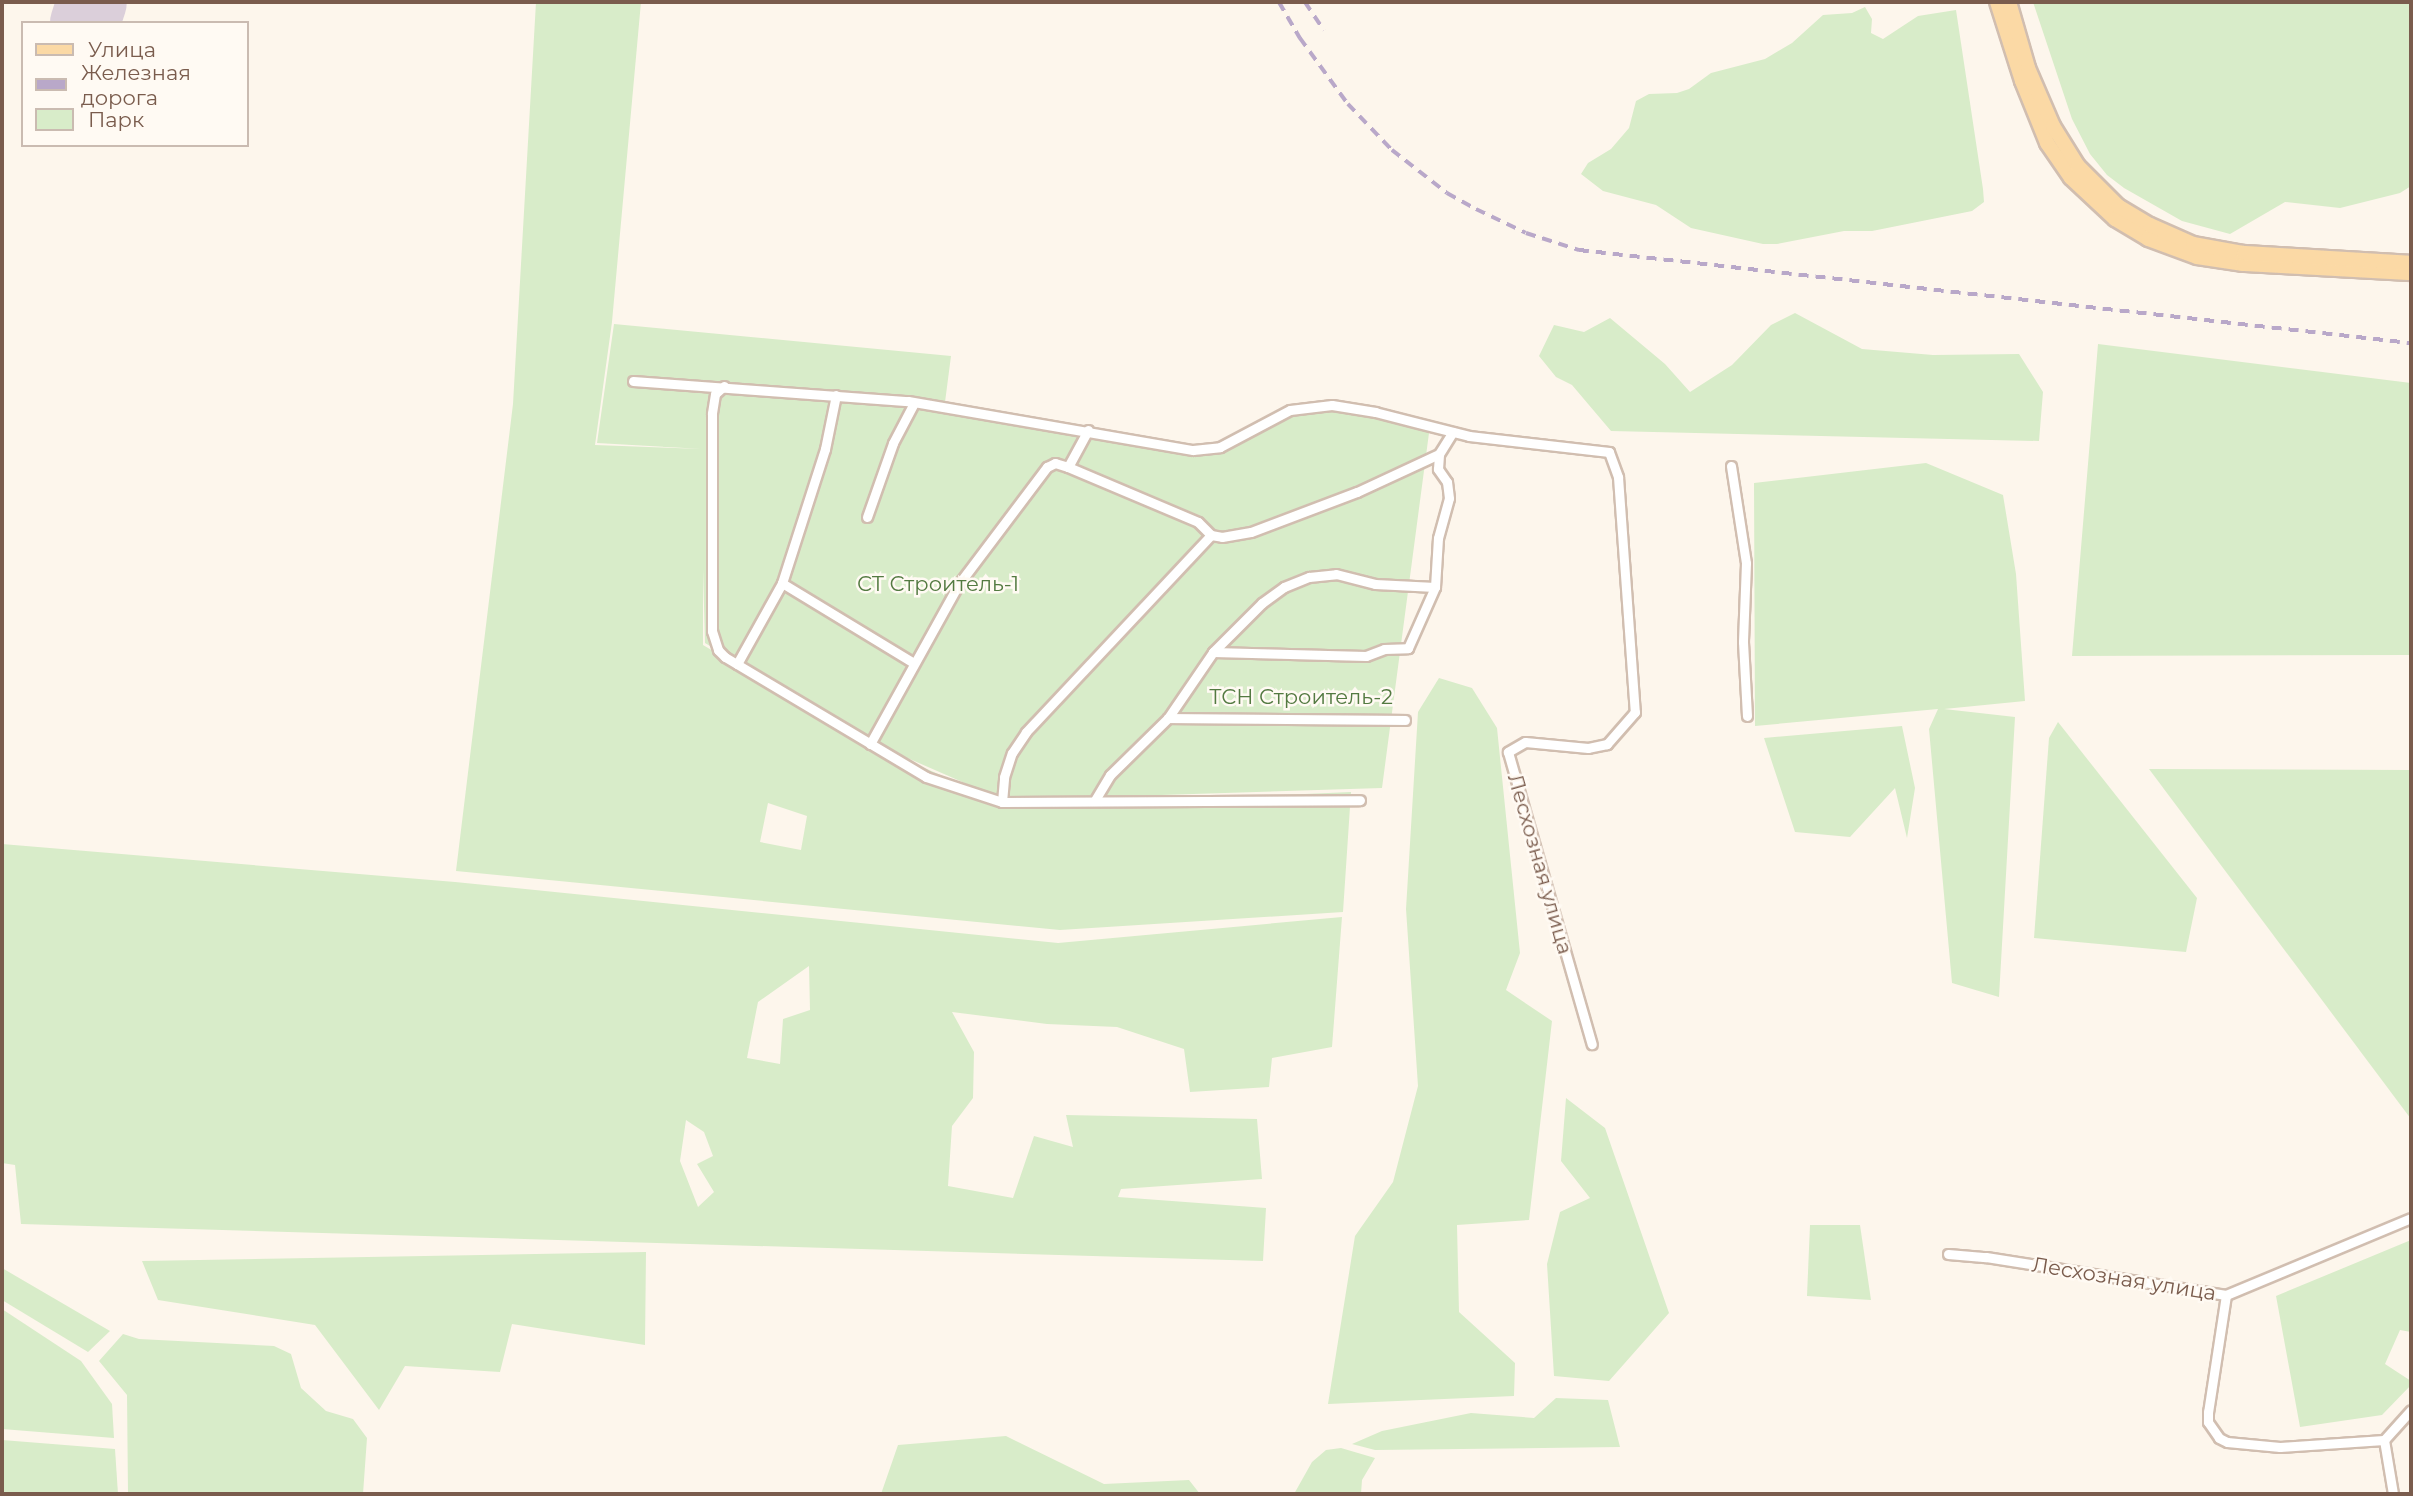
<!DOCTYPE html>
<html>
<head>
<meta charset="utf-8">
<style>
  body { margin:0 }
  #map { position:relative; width:2413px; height:1496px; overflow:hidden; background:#fdf6ec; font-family:Montserrat,sans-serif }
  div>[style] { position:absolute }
  .green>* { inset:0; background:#d8ecc9 }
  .runway>* { height:70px; margin:-35px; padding:0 35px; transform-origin:35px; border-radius:35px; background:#dbcfda }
  .roads { filter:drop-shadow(2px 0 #d1beb0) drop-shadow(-2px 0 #d1beb0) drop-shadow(0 2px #d1beb0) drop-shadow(0 -2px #d1beb0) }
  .minor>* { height:9px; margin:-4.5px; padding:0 4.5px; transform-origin:4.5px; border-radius:4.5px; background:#fff }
  .primary>* { height:14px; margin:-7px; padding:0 7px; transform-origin:7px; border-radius:7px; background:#fbd9a5 }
  .rail>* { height:3.5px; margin-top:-1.75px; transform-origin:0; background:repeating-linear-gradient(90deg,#b9a8c9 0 10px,transparent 0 17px) }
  span { translate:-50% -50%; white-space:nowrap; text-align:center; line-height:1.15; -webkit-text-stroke:5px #fffaf3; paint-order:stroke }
  .park-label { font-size:21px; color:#537a41 }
  .street-label { font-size:21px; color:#7a5c4d }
  .frame { position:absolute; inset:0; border:4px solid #7a5c4d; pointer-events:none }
  .legend { position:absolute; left:21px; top:21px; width:228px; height:126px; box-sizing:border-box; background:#fffaf3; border:2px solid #cabbb1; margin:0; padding:9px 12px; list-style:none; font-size:21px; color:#7a5c4d }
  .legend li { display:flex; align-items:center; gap:14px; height:35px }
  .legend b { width:35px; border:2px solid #cabbb1 }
</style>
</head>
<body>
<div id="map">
  <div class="green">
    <i style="clip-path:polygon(evenodd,536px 2px,641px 2px,612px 322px,595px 445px,702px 449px,597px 443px,614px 324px,951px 356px,944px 410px,1084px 432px,1065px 468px,1196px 524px,1212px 538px,1221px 539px,1253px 534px,1312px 511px,1251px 529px,1212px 533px,1200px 521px,1070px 466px,1088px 433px,1194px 452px,1222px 449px,1290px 412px,1332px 407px,1375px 413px,1429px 433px,1382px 788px,1098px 797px,1111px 776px,1168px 721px,1213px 655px,1262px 605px,1283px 589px,1309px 579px,1338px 577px,1336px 571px,1309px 575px,1282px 585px,1260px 602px,1210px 652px,1165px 718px,1107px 773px,1093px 797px,999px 798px,873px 743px,705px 643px,703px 569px,703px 645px,870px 744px,1002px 802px,1104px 803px,1351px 792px,1343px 912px,1060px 930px,456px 871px,513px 404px,536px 2px,768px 803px,807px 816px,801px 850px,760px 842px,768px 803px)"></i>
    <i style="clip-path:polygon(2033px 2px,2411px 2px,2411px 186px,2400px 193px,2340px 208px,2285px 202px,2230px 234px,2182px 221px,2124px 188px,2107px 175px,2090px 154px,2072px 119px)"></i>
    <i style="clip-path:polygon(1865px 7px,1872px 19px,1871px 33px,1883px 39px,1918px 16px,1956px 10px,1983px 189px,1984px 202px,1972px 211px,1872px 231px,1844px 231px,1777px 244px,1763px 244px,1691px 228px,1656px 205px,1603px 191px,1581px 174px,1588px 163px,1611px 149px,1629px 128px,1636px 101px,1649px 94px,1677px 93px,1689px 89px,1711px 73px,1765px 59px,1792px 43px,1823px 15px,1852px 13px)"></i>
    <i style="clip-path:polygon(1795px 313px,1862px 349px,1933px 355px,2019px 354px,2043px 392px,2039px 441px,1611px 431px,1572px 385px,1556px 377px,1539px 356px,1554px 325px,1584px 332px,1610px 318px,1665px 364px,1690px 392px,1732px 365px,1771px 325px)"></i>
    <i style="clip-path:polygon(2098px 344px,2411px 383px,2411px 655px,2072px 656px)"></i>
    <i style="clip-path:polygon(1926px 463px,2003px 495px,2016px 574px,2025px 701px,1944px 709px,2015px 717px,1999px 997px,1952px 983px,1929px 729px,1938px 709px,1755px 726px,1754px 483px)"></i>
    <i style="clip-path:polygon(1439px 678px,1472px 688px,1497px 728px,1520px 953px,1506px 990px,1552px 1021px,1529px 1220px,1457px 1225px,1459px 1312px,1515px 1363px,1514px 1396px,1328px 1404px,1355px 1236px,1393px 1182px,1418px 1086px,1406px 909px,1418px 712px)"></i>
    <i style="clip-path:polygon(2058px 722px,2197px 898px,2186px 952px,2034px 938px,2049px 738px)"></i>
    <i style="clip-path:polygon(1902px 726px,1915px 788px,1907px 838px,1895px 788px,1850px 837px,1795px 832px,1764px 738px)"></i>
    <i style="clip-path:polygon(2149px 769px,2411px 770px,2411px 1119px)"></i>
    <i style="clip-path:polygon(evenodd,2px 844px,455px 882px,1058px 943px,1342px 917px,1332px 1047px,1272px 1058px,1269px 1087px,1190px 1092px,1184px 1049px,1117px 1027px,1047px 1024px,952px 1012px,974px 1052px,973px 1098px,952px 1126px,948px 1186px,1013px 1198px,1034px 1136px,1073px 1147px,1066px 1115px,1257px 1119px,1262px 1179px,1121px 1189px,1118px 1197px,1266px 1208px,1263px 1261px,21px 1224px,15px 1165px,2px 1163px,2px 844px,809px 966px,810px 1010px,783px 1019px,780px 1064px,747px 1058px,758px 1002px,809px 966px,2px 844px,686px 1120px,704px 1132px,713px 1156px,697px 1164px,714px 1192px,698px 1207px,680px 1161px,686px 1120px)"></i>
    <i style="clip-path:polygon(1566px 1098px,1605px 1128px,1669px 1313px,1609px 1381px,1554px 1376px,1547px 1264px,1560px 1212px,1590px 1198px,1561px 1161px)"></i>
    <i style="clip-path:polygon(1810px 1225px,1860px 1225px,1871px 1300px,1807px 1296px)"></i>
    <i style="clip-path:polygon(2411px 1240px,2411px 1332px,2400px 1330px,2385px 1364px,2411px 1381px,2411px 1385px,2382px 1415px,2300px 1427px,2276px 1296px)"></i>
    <i style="clip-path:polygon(646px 1252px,645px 1345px,512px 1324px,500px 1372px,405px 1366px,379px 1410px,315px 1325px,158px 1300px,142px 1261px)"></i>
    <i style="clip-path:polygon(2px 1268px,110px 1331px,88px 1352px,2px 1300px)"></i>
    <i style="clip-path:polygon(2px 1309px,81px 1361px,112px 1404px,114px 1438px,2px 1429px)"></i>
    <i style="clip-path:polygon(123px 1334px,139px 1339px,274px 1346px,291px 1354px,301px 1388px,326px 1411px,353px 1419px,367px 1438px,363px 1494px,128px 1494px,127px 1395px,99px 1361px)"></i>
    <i style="clip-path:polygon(1556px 1398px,1608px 1400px,1620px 1447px,1375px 1450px,1352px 1444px,1382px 1431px,1471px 1413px,1534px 1418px)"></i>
    <i style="clip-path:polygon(1006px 1436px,1104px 1484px,1189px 1480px,1200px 1494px,881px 1494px,898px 1445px)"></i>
    <i style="clip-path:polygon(2px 1440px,115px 1449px,118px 1494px,2px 1494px)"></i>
    <i style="clip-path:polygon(1341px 1448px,1375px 1458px,1362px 1480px,1361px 1494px,1294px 1494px,1312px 1462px,1326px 1450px)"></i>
  </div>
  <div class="runway">
    <i style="left:85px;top:23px;width:22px;rotate:-72deg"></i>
  </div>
  <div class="roads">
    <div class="minor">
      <i style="left:633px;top:381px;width:276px;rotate:4.2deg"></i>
      <i style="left:908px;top:401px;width:289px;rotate:9.8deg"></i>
      <i style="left:1193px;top:450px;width:27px;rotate:-6deg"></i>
      <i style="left:1220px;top:447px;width:79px;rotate:-27.9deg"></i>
      <i style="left:1290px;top:410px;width:42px;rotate:-6.8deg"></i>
      <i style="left:1332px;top:405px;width:44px;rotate:9.2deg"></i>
      <i style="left:1375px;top:412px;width:97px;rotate:14.3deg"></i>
      <i style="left:1469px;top:436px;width:141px;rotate:6.5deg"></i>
      <i style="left:1609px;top:452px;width:27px;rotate:70deg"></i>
      <i style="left:1618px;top:477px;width:236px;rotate:85.9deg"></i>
      <i style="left:1635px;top:712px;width:43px;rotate:131.2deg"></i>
      <i style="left:1607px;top:744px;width:19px;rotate:168deg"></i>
      <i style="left:1588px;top:748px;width:63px;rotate:-174.6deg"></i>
      <i style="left:1525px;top:742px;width:20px;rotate:150deg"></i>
      <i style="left:1508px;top:752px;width:304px;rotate:74deg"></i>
      <i style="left:724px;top:386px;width:12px;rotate:138deg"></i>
      <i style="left:715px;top:394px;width:20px;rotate:99deg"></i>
      <i style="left:712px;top:414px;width:217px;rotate:90deg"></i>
      <i style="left:712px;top:631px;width:20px;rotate:72deg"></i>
      <i style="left:718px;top:650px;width:10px;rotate:45deg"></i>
      <i style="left:725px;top:657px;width:234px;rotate:30.8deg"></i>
      <i style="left:926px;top:777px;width:80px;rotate:18.2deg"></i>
      <i style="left:1002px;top:802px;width:358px;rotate:-0.3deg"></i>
      <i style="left:1731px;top:466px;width:98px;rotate:81.2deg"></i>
      <i style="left:1746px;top:563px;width:79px;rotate:92.2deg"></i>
      <i style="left:1743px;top:642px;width:74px;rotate:86.9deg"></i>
      <i style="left:1068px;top:467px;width:42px;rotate:-61.6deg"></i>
      <i style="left:867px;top:517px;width:78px;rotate:-70.6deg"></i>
      <i style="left:893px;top:443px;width:45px;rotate:-62.3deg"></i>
      <i style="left:782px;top:583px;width:152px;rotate:31.3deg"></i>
      <i style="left:1213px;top:652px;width:153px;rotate:1.5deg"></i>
      <i style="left:1366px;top:656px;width:19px;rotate:-21deg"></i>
      <i style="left:1384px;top:649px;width:24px;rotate:-2deg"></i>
      <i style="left:1408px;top:648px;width:67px;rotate:-66.1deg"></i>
      <i style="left:1435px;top:587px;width:49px;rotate:-86.5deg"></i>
      <i style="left:1438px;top:538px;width:41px;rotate:-74.6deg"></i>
      <i style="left:1449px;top:498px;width:16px;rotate:-97deg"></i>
      <i style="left:1447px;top:482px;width:16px;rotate:-125deg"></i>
      <i style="left:1438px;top:469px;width:15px;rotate:-86deg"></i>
      <i style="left:737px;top:664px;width:93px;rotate:-60.9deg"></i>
      <i style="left:782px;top:583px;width:141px;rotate:-72.2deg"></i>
      <i style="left:825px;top:449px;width:55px;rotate:-78.5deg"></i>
      <i style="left:1168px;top:718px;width:237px;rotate:0.5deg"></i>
      <i style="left:870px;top:744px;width:182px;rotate:-61deg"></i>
      <i style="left:958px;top:585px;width:148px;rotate:-53deg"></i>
      <i style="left:1047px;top:467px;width:9px;rotate:-27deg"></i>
      <i style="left:1055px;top:463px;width:14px;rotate:17deg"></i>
      <i style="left:1068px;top:467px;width:141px;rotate:22.9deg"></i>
      <i style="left:1198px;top:522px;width:18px;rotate:45deg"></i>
      <i style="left:1211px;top:535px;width:11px;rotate:10deg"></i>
      <i style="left:1222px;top:537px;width:29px;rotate:-10deg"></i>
      <i style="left:1251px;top:532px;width:113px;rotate:-20.7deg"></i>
      <i style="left:1357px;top:492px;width:90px;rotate:-24.9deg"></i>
      <i style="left:1439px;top:454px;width:26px;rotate:-58deg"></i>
      <i style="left:1095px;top:800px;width:29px;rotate:-59deg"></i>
      <i style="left:1110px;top:775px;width:81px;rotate:-44.5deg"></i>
      <i style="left:1168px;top:718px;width:80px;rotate:-55.7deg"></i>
      <i style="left:1213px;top:652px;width:69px;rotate:-45deg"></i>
      <i style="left:1262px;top:603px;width:27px;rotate:-36deg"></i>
      <i style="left:1284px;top:587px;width:27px;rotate:-22deg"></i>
      <i style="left:1309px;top:577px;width:27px;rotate:-6deg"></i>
      <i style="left:1336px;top:574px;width:40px;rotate:14.4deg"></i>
      <i style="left:1375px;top:584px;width:60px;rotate:2.9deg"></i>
      <i style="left:1002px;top:802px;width:25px;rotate:-85deg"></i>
      <i style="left:1004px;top:777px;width:25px;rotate:-72deg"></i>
      <i style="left:1012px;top:753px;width:25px;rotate:-56deg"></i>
      <i style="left:1026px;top:732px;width:270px;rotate:-46.8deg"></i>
      <i style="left:1948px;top:1254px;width:38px;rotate:5deg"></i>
      <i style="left:1986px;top:1257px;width:243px;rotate:9deg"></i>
      <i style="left:2226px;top:1295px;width:200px;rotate:-22.6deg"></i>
      <i style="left:2226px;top:1295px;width:118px;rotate:98.7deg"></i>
      <i style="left:2208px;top:1412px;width:10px;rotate:90deg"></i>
      <i style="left:2208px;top:1422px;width:19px;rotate:55deg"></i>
      <i style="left:2219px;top:1438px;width:9px;rotate:27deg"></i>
      <i style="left:2227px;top:1442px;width:53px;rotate:5.4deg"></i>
      <i style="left:2280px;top:1447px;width:104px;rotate:-3.9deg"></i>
      <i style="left:2384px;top:1440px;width:40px;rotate:-48deg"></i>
      <i style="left:2384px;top:1440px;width:55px;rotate:80.5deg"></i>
    </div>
    <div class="primary">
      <i style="left:1997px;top:2px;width:83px;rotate:72.4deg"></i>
      <i style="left:2022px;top:81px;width:67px;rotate:68deg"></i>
      <i style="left:2047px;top:143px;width:42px;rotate:55.6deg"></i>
      <i style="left:2071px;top:178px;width:60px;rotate:43deg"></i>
      <i style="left:2115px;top:219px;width:39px;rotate:31deg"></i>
      <i style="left:2148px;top:239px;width:52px;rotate:20.2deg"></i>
      <i style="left:2197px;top:257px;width:47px;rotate:8.7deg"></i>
      <i style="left:2243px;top:264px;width:168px;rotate:3.1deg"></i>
      <i style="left:2009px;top:2px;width:69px;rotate:73.9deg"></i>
      <i style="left:2028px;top:68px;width:63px;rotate:66.7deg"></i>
      <i style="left:2053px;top:126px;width:47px;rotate:58deg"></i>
      <i style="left:2078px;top:166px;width:57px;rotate:45deg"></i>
      <i style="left:2118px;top:206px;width:37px;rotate:31deg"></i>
      <i style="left:2150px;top:225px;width:47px;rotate:23.8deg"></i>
      <i style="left:2193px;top:244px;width:52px;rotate:10deg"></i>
      <i style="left:2244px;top:253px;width:167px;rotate:3.4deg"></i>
    </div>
  </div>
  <div class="rail">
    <i style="left:1279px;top:2px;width:42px;rotate:59.7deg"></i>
    <i style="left:1300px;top:38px;width:82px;rotate:54deg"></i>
    <i style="left:1348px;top:104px;width:64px;rotate:46.3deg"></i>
    <i style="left:1392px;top:150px;width:70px;rotate:38deg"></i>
    <i style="left:1447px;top:193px;width:33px;rotate:29deg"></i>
    <i style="left:1476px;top:209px;width:55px;rotate:25.6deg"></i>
    <i style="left:1526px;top:233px;width:56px;rotate:17.8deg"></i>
    <i style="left:1579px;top:250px;width:837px;rotate:6.38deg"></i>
    <i style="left:1305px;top:2px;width:34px;rotate:56deg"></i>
  </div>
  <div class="park-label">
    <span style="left:938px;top:584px">СТ Строитель-1</span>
    <span style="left:1301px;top:697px">ТСН Строитель-2</span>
  </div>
  <div class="street-label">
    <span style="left:1540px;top:864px;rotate:74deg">Лесхозная улица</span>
    <span style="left:2124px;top:1279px;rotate:9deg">Лесхозная улица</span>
  </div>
  <div class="frame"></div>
  <ul class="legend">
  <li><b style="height:9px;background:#fbd9a5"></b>Улица</li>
  <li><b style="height:9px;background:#b9a8c9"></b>Железная дорога</li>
  <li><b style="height:19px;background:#d8ecc9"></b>Парк</li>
  </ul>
</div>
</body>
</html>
